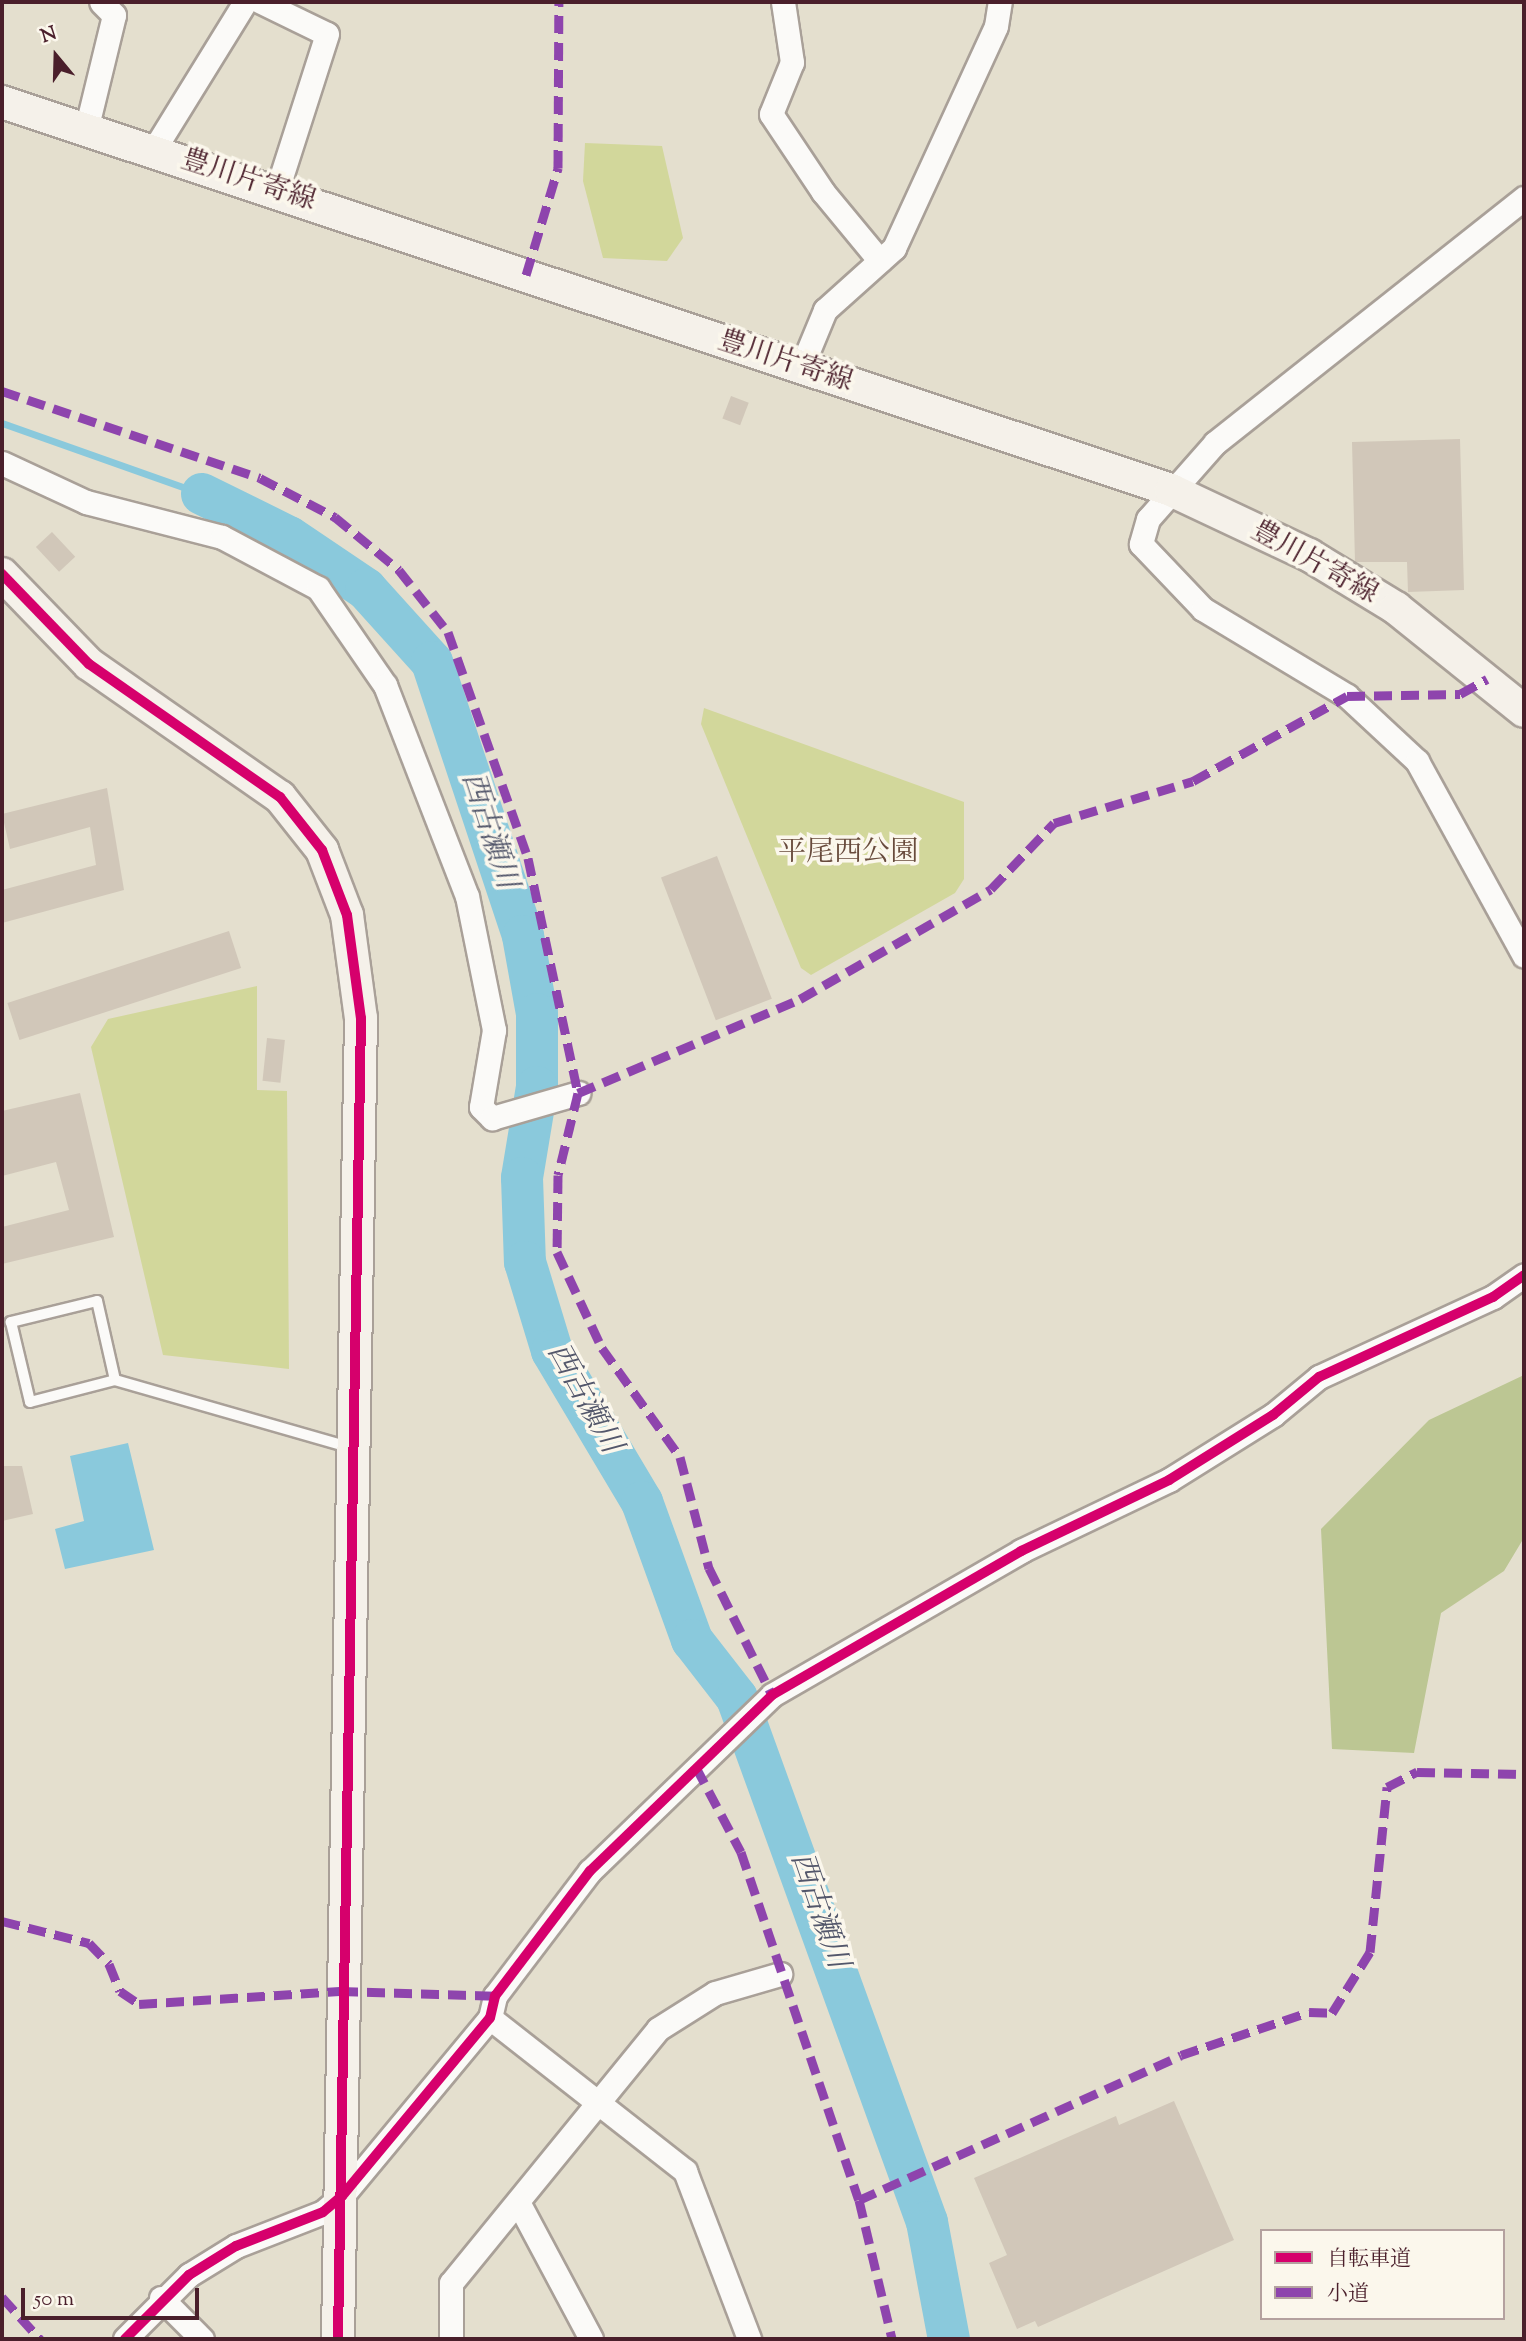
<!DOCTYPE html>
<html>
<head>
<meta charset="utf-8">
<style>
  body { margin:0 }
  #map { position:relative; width:1526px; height:2341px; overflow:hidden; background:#e4dfce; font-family:"Sorts Mill Goudy","Noto Serif JP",serif }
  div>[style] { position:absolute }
  .green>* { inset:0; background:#d2d79b }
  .forest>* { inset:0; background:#bcc693 }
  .water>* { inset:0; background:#8ac9dc }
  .stream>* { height:7px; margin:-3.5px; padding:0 3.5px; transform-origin:3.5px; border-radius:3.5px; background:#8ac9dc }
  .river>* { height:42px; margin:-21px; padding:0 21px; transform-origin:21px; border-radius:21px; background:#8ac9dc }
  .building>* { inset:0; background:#d1c7b9; transform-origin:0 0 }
  .roads { filter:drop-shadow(2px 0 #a9a098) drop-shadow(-2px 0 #a9a098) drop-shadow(0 2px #a9a098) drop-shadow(0 -2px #a9a098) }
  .lane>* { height:10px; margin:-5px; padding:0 5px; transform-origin:5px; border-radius:5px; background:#fbfaf8 }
  .street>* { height:23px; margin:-11.5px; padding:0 11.5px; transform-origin:11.5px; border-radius:11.5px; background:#fbfaf8 }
  .secondary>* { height:32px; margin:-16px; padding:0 16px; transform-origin:16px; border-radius:16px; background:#f5f1ea }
  .quiet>* { height:9px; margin-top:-4.5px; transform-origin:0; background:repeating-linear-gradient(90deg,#8e44ad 0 18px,transparent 0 27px) }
  .cycleway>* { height:10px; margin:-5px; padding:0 5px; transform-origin:5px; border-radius:5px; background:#d6006c }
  span { translate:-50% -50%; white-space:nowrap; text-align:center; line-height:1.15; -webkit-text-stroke:7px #fbf7ec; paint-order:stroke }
  .street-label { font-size:28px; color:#4a1f2b }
  .park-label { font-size:28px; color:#684b3c }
  .water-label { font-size:30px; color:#53576b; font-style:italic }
  .frame { position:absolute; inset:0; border:4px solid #4a1f2b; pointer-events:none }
  .legend { position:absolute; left:1260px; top:2229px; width:245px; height:91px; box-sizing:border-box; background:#fbf7ec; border:2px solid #b4a19f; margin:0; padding:9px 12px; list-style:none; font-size:21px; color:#4a1f2b }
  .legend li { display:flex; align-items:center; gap:14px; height:35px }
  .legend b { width:35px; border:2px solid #b4a19f }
  .north { position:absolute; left:21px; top:21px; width:70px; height:70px; -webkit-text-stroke:5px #fbf7ec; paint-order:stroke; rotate:341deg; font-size:19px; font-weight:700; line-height:28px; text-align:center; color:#4a1f2b }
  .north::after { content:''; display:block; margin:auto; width:24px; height:32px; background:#4a1f2b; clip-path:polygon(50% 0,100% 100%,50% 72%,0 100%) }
  .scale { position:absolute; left:21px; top:2288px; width:178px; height:32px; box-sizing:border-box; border:4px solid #4a1f2b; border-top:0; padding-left:9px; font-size:21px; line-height:24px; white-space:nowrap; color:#4a1f2b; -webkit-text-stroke:5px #fbf7ec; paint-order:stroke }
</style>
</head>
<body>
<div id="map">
  <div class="green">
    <i style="clip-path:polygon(585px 143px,662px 146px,683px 238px,667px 261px,603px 258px,583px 181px)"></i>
    <i style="clip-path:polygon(704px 708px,964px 802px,964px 879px,955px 893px,811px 975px,801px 968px,701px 724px)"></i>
    <i style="clip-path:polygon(257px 986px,257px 1090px,287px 1091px,289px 1369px,163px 1355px,91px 1047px,108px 1019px)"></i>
  </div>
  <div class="forest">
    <i style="clip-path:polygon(1524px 1375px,1522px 1541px,1504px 1571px,1441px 1613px,1414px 1753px,1332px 1749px,1321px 1529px,1429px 1420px)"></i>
  </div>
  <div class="water">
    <i style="clip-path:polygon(128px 1443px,154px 1550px,65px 1569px,55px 1529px,84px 1521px,70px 1456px)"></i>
  </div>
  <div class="stream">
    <i style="left:2px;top:423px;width:212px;rotate:19.5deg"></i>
  </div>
  <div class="river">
    <i style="left:202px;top:494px;width:97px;rotate:26.3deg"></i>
    <i style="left:289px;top:537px;width:93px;rotate:34deg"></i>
    <i style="left:366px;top:589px;width:98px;rotate:47.9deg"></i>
    <i style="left:432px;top:662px;width:289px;rotate:71.6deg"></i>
    <i style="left:523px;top:936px;width:79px;rotate:79.8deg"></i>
    <i style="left:537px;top:1014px;width:73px;rotate:90deg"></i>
    <i style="left:537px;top:1087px;width:92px;rotate:99.4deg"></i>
    <i style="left:522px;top:1178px;width:84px;rotate:88deg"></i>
    <i style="left:525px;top:1262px;width:93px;rotate:73.1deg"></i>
    <i style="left:552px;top:1351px;width:176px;rotate:59.2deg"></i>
    <i style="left:642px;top:1502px;width:147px;rotate:70.1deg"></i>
    <i style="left:692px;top:1640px;width:73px;rotate:52.2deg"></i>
    <i style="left:737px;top:1698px;width:557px;rotate:70.07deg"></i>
    <i style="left:927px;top:2222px;width:119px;rotate:79.4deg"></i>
  </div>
  <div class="building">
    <i style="left:731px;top:396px;width:19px;height:24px;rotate:21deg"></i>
    <i style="clip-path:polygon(1460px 439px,1464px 590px,1408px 592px,1407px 562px,1355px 562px,1352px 442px)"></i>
    <i style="left:52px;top:532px;width:34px;height:22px;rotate:47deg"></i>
    <i style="clip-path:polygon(107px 788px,124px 890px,2px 923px,2px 890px,96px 865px,90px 827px,10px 849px,2px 814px)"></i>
    <i style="left:717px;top:856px;width:153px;height:60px;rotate:69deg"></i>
    <i style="left:229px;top:931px;width:39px;height:233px;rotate:72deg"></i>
    <i style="left:267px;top:1038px;width:18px;height:43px;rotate:6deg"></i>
    <i style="clip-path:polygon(80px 1093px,114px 1237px,2px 1264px,2px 1227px,69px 1210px,56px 1162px,2px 1176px,2px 1111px)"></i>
    <i style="clip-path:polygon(2px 1466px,22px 1466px,33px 1514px,2px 1521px)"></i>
    <i style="clip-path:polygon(1174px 2101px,1234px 2240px,1038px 2327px,1035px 2321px,1017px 2329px,989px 2263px,1007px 2255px,974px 2178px,1116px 2116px,1119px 2125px)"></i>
  </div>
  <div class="roads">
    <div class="lane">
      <i style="left:115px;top:1380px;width:81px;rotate:-102.8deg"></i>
      <i style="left:97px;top:1301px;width:89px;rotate:166.3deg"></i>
      <i style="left:11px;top:1322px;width:82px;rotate:76.6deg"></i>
      <i style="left:30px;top:1402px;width:88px;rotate:-14.5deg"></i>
      <i style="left:115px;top:1380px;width:243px;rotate:16deg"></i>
    </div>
    <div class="street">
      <i style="left:261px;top:2px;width:73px;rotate:25.9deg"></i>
      <i style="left:327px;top:34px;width:164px;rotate:107.8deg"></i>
      <i style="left:783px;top:2px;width:61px;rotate:81.5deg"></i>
      <i style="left:792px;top:62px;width:56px;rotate:112deg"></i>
      <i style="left:771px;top:114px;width:94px;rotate:56.3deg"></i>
      <i style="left:823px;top:192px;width:89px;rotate:50.4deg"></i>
      <i style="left:86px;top:130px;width:118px;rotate:-76.3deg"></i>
      <i style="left:114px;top:15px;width:18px;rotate:-135deg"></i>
      <i style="left:153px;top:151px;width:175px;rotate:-58.3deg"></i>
      <i style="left:1524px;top:198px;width:394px;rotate:141.6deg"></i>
      <i style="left:1215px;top:443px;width:101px;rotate:131.4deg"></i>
      <i style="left:1148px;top:519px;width:26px;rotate:106deg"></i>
      <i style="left:1141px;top:544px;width:90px;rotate:46.4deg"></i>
      <i style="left:1203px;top:609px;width:168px;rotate:31.1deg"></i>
      <i style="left:1347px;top:696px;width:96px;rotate:42.9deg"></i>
      <i style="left:1417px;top:761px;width:222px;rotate:61.2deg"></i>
      <i style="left:801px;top:368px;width:63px;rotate:-67.5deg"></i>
      <i style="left:825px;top:310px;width:93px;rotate:-41.9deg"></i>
      <i style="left:894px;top:248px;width:244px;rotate:-65.3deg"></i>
      <i style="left:996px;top:26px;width:24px;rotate:-81deg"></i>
      <i style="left:2px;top:463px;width:93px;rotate:24.9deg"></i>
      <i style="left:86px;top:502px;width:140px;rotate:14.4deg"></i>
      <i style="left:222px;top:537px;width:109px;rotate:28deg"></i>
      <i style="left:318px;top:588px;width:118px;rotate:55.4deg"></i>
      <i style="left:385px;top:685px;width:226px;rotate:68.8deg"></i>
      <i style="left:467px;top:896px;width:137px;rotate:78.6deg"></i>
      <i style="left:494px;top:1030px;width:78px;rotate:99.6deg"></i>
      <i style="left:481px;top:1107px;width:16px;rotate:45deg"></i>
      <i style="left:492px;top:1118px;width:90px;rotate:-16.2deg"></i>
      <i style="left:490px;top:2018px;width:248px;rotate:38.1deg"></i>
      <i style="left:685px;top:2171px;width:180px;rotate:69.1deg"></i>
      <i style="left:518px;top:2202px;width:155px;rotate:61.9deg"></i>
      <i style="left:161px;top:2298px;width:58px;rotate:45deg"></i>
      <i style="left:125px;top:2339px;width:91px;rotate:-45deg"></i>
      <i style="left:189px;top:2275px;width:55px;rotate:-31.7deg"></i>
      <i style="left:236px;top:2246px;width:93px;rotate:-21.3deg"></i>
      <i style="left:323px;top:2212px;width:25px;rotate:-40deg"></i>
      <i style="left:342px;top:2196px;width:231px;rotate:-50.3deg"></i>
      <i style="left:490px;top:2018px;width:23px;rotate:-77deg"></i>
      <i style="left:495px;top:1996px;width:157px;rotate:-52.8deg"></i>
      <i style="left:590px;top:1871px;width:253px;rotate:-44deg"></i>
      <i style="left:772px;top:1695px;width:288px;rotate:-30deg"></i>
      <i style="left:1021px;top:1551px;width:164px;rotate:-25.6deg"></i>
      <i style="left:1169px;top:1480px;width:123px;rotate:-32deg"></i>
      <i style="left:1273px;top:1415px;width:60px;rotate:-39.6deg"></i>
      <i style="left:1319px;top:1377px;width:192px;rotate:-24.7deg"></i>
      <i style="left:1493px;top:1297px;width:38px;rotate:-35deg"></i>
      <i style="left:451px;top:2339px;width:56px;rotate:-90deg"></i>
      <i style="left:451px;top:2283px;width:328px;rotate:-50.8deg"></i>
      <i style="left:658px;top:2029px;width:67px;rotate:-32.3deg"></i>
      <i style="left:715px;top:1993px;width:68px;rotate:-16.3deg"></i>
    </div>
    <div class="secondary">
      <i style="left:2px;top:102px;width:1232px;rotate:18.36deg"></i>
      <i style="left:1171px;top:490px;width:153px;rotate:25.2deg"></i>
      <i style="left:1309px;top:555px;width:102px;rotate:31.3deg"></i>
      <i style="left:1396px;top:608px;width:164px;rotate:38.8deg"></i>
      <i style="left:2px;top:574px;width:125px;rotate:46deg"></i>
      <i style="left:89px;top:664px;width:233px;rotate:34.9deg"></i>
      <i style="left:280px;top:797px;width:68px;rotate:51.6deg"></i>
      <i style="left:322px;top:850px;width:70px;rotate:69deg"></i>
      <i style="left:347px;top:915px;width:104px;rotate:82.3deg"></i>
      <i style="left:361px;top:1018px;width:1321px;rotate:91deg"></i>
    </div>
  </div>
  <div class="quiet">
    <i style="left:526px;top:275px;width:112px;rotate:-73.3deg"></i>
    <i style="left:558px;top:168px;width:166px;rotate:-89.7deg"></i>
    <i style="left:2px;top:391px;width:272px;rotate:18.6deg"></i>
    <i style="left:260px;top:478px;width:85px;rotate:27.5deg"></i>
    <i style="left:335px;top:517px;width:83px;rotate:39.6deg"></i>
    <i style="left:399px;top:570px;width:79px;rotate:51.7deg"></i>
    <i style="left:448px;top:632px;width:240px;rotate:70.5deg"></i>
    <i style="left:528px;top:858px;width:240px;rotate:78deg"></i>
    <i style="left:578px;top:1093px;width:84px;rotate:103.7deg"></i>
    <i style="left:558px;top:1175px;width:77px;rotate:90.7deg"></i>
    <i style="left:557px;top:1252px;width:106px;rotate:64.9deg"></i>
    <i style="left:602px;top:1348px;width:134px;rotate:54.4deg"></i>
    <i style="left:680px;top:1457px;width:115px;rotate:75.4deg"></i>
    <i style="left:709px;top:1568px;width:142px;rotate:63.6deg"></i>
    <i style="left:578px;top:1093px;width:241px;rotate:-22.9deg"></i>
    <i style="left:800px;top:999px;width:220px;rotate:-29.9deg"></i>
    <i style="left:991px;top:889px;width:91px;rotate:-46.3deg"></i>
    <i style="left:1054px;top:823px;width:145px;rotate:-16.8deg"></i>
    <i style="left:1193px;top:781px;width:176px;rotate:-28.9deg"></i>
    <i style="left:1347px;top:696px;width:113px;rotate:-1deg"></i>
    <i style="left:1460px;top:694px;width:31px;rotate:-29deg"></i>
    <i style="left:696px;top:1767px;width:96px;rotate:62.1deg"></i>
    <i style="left:741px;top:1852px;width:367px;rotate:71.3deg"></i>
    <i style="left:859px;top:2200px;width:143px;rotate:76.6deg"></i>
    <i style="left:2px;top:1921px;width:90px;rotate:14.2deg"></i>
    <i style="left:89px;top:1943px;width:29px;rotate:46deg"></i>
    <i style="left:109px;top:1964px;width:29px;rotate:68deg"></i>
    <i style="left:120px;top:1991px;width:23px;rotate:34deg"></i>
    <i style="left:139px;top:2004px;width:201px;rotate:-3.7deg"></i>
    <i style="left:340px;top:1991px;width:155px;rotate:1.8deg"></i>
    <i style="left:859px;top:2200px;width:353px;rotate:-24.2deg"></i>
    <i style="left:1181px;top:2055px;width:135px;rotate:-18.6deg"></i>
    <i style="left:1309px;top:2012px;width:23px;rotate:2deg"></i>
    <i style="left:1332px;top:2013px;width:72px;rotate:-58.1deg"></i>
    <i style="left:1370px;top:1952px;width:166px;rotate:-84.1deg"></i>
    <i style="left:1387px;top:1787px;width:34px;rotate:-27deg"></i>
    <i style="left:1417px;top:1772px;width:107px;rotate:1.1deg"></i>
    <i style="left:2px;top:2297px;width:57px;rotate:47.9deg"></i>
  </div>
  <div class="cycleway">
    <i style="left:2px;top:574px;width:125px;rotate:46deg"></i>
    <i style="left:89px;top:664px;width:233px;rotate:34.9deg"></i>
    <i style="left:280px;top:797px;width:68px;rotate:51.6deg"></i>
    <i style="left:322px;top:850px;width:70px;rotate:69deg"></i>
    <i style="left:347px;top:915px;width:104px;rotate:82.3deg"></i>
    <i style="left:361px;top:1018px;width:1321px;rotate:91deg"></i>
    <i style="left:125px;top:2339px;width:91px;rotate:-45deg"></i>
    <i style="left:189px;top:2275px;width:55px;rotate:-31.7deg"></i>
    <i style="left:236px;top:2246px;width:93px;rotate:-21.3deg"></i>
    <i style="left:323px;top:2212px;width:25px;rotate:-40deg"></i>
    <i style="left:342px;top:2196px;width:231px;rotate:-50.3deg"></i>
    <i style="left:490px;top:2018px;width:23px;rotate:-77deg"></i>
    <i style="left:495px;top:1996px;width:157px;rotate:-52.8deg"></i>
    <i style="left:590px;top:1871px;width:253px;rotate:-44deg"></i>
    <i style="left:772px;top:1695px;width:288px;rotate:-30deg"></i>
    <i style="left:1021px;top:1551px;width:164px;rotate:-25.6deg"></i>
    <i style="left:1169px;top:1480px;width:123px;rotate:-32deg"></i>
    <i style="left:1273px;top:1415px;width:60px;rotate:-39.6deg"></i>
    <i style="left:1319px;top:1377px;width:192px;rotate:-24.7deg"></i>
    <i style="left:1493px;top:1297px;width:38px;rotate:-35deg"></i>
  </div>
  <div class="street-label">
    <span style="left:248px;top:181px;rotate:18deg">豊川片寄線</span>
    <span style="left:785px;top:362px;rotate:18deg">豊川片寄線</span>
    <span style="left:1314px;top:563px;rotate:29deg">豊川片寄線</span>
  </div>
  <div class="park-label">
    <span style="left:848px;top:853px">平尾西公園</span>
  </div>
  <div class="water-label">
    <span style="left:488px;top:831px;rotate:72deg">西古瀬川</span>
    <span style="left:583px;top:1399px;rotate:61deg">西古瀬川</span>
    <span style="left:818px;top:1911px;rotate:71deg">西古瀬川</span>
  </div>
  <div class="frame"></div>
  <ul class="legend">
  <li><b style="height:9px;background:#d6006c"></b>自転車道</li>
  <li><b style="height:9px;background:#8e44ad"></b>小道</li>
  </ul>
  <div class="north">N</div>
  <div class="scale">50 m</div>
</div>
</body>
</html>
